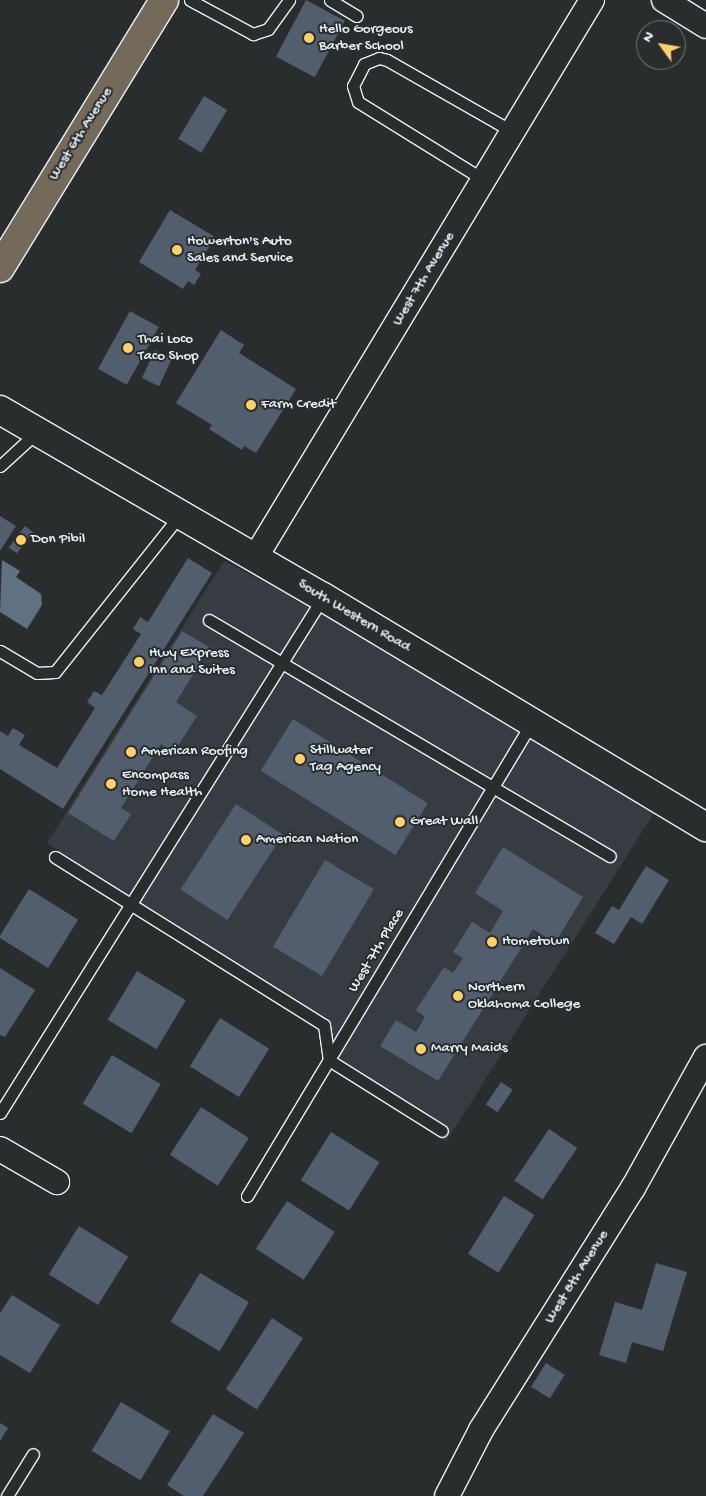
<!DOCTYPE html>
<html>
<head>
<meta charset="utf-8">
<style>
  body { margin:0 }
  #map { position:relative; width:706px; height:1496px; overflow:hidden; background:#2a2d2e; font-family:"Gochi Hand",sans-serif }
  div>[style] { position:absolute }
  .built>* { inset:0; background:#363c41 }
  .water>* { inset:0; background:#607181 }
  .building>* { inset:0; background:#525e6e; transform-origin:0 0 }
  .roads { filter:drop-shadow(1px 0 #e8f1f8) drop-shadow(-1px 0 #e8f1f8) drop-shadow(0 1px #e8f1f8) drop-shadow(0 -1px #e8f1f8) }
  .lane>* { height:11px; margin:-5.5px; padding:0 5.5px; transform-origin:5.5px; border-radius:5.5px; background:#2a2d2e }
  .street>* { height:24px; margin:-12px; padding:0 12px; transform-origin:12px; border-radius:12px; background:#2a2d2e }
  .secondary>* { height:28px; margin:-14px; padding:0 14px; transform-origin:14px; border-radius:14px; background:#2a2d2e }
  .highway>* { height:28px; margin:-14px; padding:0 14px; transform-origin:14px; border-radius:14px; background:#746a5a }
  .dots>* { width:14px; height:14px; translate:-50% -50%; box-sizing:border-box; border:2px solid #2a2d2e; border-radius:50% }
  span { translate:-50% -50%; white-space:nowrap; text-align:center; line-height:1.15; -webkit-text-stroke:4px #2a2d2e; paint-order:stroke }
  .poi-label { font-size:15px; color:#e8f1f8 }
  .left { translate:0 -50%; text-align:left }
  .street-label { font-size:15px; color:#e8f1f8 }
  .north { position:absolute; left:636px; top:20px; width:50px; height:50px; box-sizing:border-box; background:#2a2d2e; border:1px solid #767b7f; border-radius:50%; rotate:302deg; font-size:14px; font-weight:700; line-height:20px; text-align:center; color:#e8f1f8 }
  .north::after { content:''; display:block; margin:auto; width:18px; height:22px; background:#ffd166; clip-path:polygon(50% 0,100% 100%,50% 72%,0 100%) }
</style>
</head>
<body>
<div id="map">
  <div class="built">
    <i style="clip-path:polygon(224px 561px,292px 596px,654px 813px,446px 1142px,331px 1068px,318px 1022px,47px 843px)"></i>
  </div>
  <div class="water">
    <i style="clip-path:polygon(2px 560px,20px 571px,16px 577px,41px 594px,42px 605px,27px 629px,0 612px)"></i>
  </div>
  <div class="building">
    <i style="left:306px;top:0;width:44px;height:64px;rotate:28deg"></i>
    <i style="left:204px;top:96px;width:27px;height:50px;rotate:31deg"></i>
    <i style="clip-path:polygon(170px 210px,215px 237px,195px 270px,201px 274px,194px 285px,188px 281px,183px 289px,139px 262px)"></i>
    <i style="left:130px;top:311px;width:33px;height:66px;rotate:29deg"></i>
    <i style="clip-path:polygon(221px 330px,244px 345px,239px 353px,296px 389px,256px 453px,244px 446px,242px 450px,209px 429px,212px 425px,176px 403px)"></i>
    <i style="left:155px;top:350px;width:19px;height:31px;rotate:25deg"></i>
    <i style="clip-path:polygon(0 516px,16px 526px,0 551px)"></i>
    <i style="left:25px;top:526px;width:10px;height:27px;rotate:37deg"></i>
    <i style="clip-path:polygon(188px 558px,212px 573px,63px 809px,0 769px,0 731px,8px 736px,13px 728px,25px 735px,19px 745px,57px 768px,95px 708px,87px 702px,94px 691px,102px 695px,141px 634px,133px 629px,140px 617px,148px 622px)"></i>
    <i style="clip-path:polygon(182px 631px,210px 648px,176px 702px,197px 716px,174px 752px,161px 744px,121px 808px,131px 814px,114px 841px,68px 813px)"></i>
    <i style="left:293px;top:719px;width:159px;height:61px;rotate:32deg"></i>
    <i style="left:236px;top:804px;width:56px;height:102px;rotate:33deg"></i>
    <i style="clip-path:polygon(503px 847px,583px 897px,555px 943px,533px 929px,438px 1081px,380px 1046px,396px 1020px,416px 1032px,425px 1017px,416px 1010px,444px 967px,453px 973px,463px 958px,453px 952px,472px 922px,490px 933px,503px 911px,475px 893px)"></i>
    <i style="left:325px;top:860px;width:57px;height:101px;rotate:31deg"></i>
    <i style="clip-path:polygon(646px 866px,669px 880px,642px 924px,631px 917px,614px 944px,595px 933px,612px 906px,619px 910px)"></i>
    <i style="left:29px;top:889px;width:58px;height:57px;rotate:32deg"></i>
    <i style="clip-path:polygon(0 968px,35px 990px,5px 1037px,0 1035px)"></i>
    <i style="left:137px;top:971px;width:57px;height:57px;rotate:31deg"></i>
    <i style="left:220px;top:1018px;width:58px;height:57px;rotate:32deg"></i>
    <i style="left:112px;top:1055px;width:57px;height:57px;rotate:31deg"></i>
    <i style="left:501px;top:1082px;width:14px;height:27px;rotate:34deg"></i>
    <i style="left:201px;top:1107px;width:57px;height:57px;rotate:33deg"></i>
    <i style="left:549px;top:1129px;width:34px;height:62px;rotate:34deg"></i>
    <i style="left:331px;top:1132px;width:57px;height:57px;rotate:32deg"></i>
    <i style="left:504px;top:1196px;width:36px;height:68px;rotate:32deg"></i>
    <i style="left:287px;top:1201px;width:57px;height:57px;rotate:33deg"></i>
    <i style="left:79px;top:1226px;width:58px;height:57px;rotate:32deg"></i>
    <i style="clip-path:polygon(656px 1263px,687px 1272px,663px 1351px,632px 1342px,626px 1363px,599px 1355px,615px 1302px,642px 1310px)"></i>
    <i style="left:200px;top:1273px;width:57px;height:57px;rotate:31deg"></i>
    <i style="clip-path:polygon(12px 1295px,60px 1325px,30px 1373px,0 1355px,0 1313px)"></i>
    <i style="left:272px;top:1318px;width:37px;height:85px;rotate:33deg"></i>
    <i style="left:546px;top:1363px;width:22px;height:28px;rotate:32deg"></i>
    <i style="left:121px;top:1402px;width:57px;height:57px;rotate:31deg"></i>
    <i style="clip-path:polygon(213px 1414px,244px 1433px,203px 1496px,184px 1496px,167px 1485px)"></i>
    <i style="clip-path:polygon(0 1423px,8px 1428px,0 1441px)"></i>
  </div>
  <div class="roads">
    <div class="lane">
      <i style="left:190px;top:0;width:72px;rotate:28.4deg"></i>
      <i style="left:253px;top:34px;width:16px;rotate:-18deg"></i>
      <i style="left:268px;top:29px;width:36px;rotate:-54deg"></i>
      <i style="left:330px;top:0;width:31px;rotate:31deg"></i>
      <i style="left:484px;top:180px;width:148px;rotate:-148.2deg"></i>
      <i style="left:358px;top:102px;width:17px;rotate:-107deg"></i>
      <i style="left:353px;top:86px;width:25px;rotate:-63deg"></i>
      <i style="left:364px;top:64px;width:16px;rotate:-22deg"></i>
      <i style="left:379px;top:58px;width:8px;rotate:14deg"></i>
      <i style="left:387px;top:60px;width:145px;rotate:29.7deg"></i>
      <i style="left:0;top:466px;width:50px;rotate:-42.6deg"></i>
      <i style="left:209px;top:620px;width:465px;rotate:30.5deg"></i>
      <i style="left:0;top:651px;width:43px;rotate:30.7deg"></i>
      <i style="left:37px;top:673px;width:18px;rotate:-3deg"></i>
      <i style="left:55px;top:672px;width:199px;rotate:-51.5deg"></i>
      <i style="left:55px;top:857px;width:317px;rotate:32deg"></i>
      <i style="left:324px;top:1025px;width:35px;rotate:82deg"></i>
      <i style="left:329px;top:1060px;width:133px;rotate:32.1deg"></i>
      <i style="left:0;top:1113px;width:609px;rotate:-57.95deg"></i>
      <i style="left:247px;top:1196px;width:553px;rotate:-58.98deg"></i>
      <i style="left:7px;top:1496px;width:49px;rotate:-58.2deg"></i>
    </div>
    <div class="street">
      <i style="left:664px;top:0;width:49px;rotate:31.8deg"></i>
      <i style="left:255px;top:558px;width:652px;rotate:-58.87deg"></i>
      <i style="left:0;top:1149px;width:66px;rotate:30.1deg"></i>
      <i style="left:447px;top:1496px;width:74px;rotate:-62.7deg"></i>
      <i style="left:481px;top:1430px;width:286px;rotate:-57.9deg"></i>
      <i style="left:633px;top:1188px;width:150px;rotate:-60.9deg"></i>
    </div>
    <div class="secondary">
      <i style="left:0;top:410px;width:373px;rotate:30.1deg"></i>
      <i style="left:323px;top:597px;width:447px;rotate:31deg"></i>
    </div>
    <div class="highway">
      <i style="left:0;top:268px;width:314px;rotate:-58.5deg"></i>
    </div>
  </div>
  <div class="dots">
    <i style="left:309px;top:38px;background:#ffd166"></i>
    <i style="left:177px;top:250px;background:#ffd166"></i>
    <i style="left:128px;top:348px;background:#ffd166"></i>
    <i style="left:251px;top:405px;background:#ffd166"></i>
    <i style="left:21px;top:540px;background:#ffd166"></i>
    <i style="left:139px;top:662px;background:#ffd166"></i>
    <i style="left:131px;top:752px;background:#ffd166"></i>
    <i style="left:300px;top:759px;background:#ffd166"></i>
    <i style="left:111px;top:784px;background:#ffd166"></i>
    <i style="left:400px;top:822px;background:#ffd166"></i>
    <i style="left:246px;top:840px;background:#ffd166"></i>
    <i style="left:492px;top:942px;background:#ffd166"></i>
    <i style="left:458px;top:996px;background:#ffd166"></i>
    <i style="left:421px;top:1049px;background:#ffd166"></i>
  </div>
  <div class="poi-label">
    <span class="left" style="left:319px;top:38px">Hello Gorgeous<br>Barber School</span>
    <span class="left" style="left:187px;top:250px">Howerton's Auto<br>Sales and Service</span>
    <span class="left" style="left:138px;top:348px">Thai Loco<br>Taco Shop</span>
    <span class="left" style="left:261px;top:405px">Farm Credit</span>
    <span class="left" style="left:31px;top:540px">Don Pibil</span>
    <span class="left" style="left:149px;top:662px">Hwy Express<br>Inn and Suites</span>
    <span class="left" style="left:310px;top:759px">Stillwater<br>Tag Agency</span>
    <span class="left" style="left:141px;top:752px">American Roofing</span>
    <span class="left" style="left:122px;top:784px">Encompass<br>Home Health</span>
    <span class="left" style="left:410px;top:822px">Great Wall</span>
    <span class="left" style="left:256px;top:840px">American Nation</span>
    <span class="left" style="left:502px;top:942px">Hometown</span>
    <span class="left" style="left:468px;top:996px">Northern<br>Oklahoma College</span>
    <span class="left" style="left:431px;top:1049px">Marry Maids</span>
  </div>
  <div class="street-label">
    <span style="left:81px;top:134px;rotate:-58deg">West 6th Avenue</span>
    <span style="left:424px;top:279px;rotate:-59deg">West 7th Avenue</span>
    <span style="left:354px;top:616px;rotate:31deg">South Western Road</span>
    <span style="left:377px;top:951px;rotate:-59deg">West 7th Place</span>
    <span style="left:577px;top:1277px;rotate:-58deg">West 8th Avenue</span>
  </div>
  <div class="north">N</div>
</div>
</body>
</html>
